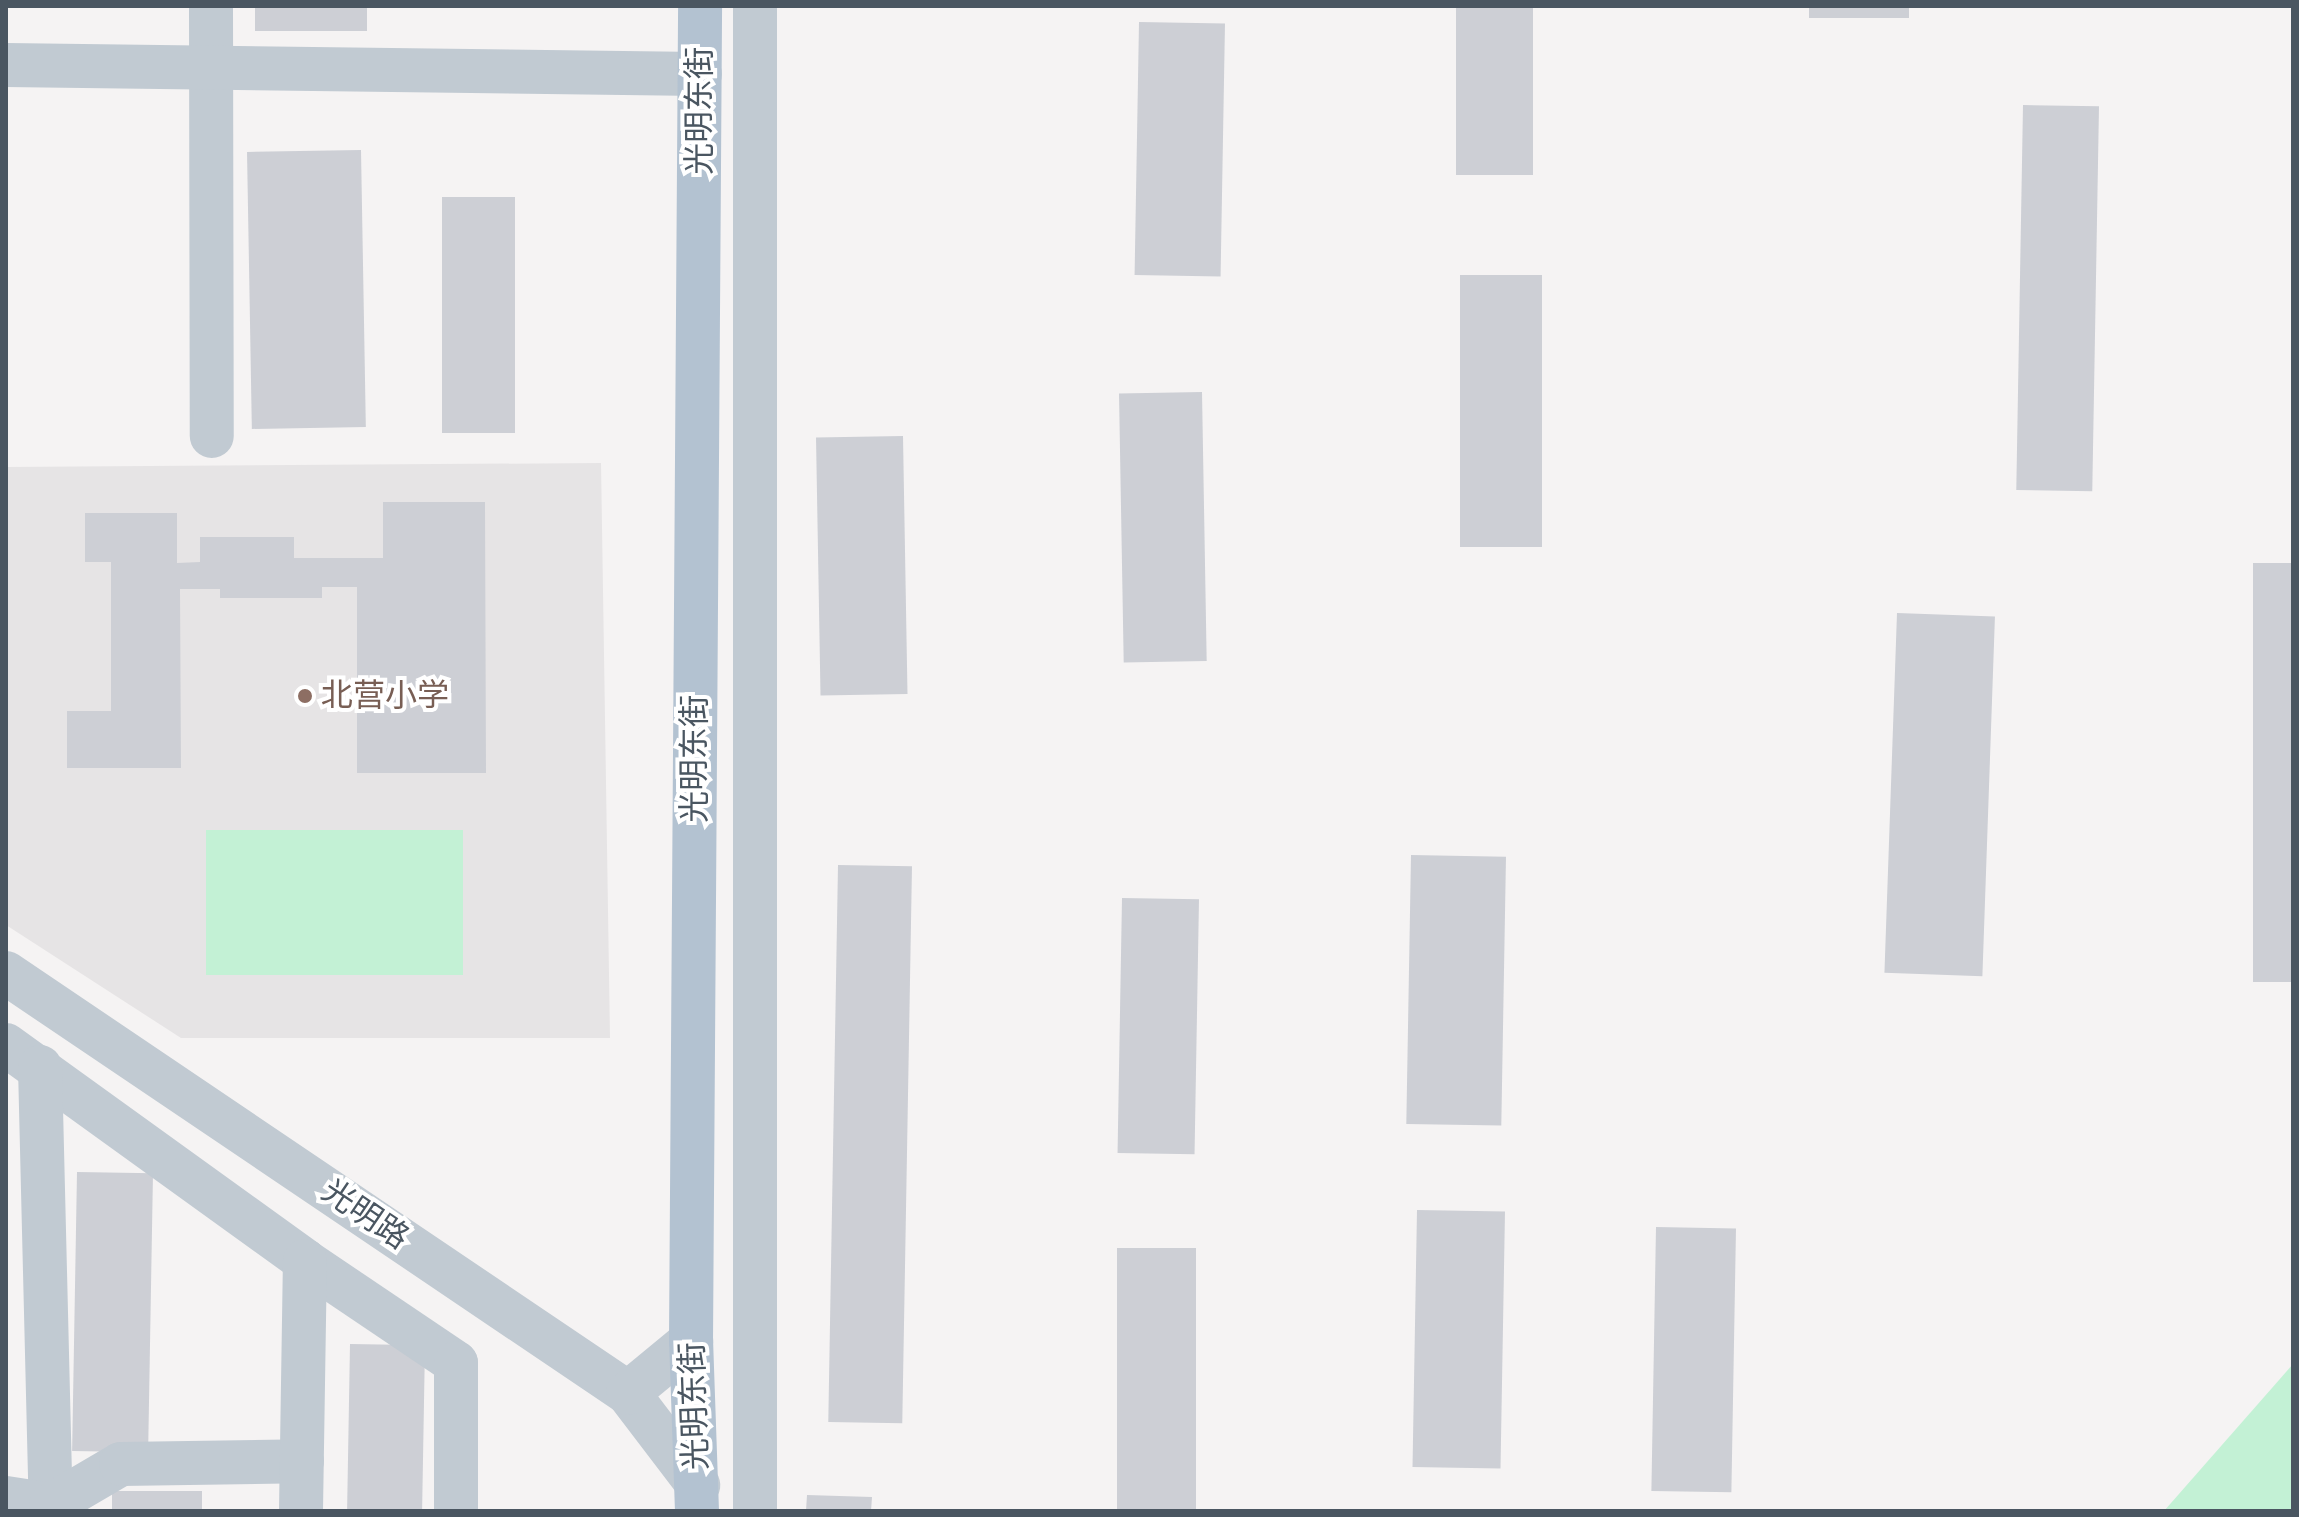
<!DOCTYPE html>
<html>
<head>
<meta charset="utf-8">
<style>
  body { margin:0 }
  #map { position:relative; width:2299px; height:1517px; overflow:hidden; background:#f5f3f3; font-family:"Alegreya Sans","Noto Sans SC",sans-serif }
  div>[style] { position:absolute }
  .education>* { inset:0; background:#e6e4e5 }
  .green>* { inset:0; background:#c3f1d5; transform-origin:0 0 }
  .building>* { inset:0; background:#cdcfd5; transform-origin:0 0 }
  .minor>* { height:44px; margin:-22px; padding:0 22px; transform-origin:22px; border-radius:22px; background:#c1cad2 }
  .major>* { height:44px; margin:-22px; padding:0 22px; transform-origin:22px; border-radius:22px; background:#b3c2d1 }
  .dots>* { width:22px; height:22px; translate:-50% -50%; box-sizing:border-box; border:4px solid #fff; border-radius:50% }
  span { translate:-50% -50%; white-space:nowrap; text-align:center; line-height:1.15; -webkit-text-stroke:8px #fff; paint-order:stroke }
  .street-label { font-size:32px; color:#4a5661 }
  .education-label { font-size:32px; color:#785e54 }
  .left { translate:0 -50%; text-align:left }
  .frame { position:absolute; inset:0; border:8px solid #4a5661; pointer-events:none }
</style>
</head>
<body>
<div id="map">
  <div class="education">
    <i style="clip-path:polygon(601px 463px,610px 1038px,181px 1038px,6px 925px,6px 467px)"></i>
  </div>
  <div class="green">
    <i style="left:463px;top:830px;width:145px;height:257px;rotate:90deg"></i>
    <i style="clip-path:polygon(2293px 1364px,2293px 1511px,2164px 1511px)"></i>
  </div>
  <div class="building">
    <i style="left:255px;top:6px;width:112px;height:25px"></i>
    <i style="left:1456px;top:6px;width:77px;height:169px"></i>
    <i style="left:1809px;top:6px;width:100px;height:12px"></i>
    <i style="left:1139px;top:22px;width:86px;height:253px;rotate:1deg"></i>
    <i style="left:2023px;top:105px;width:76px;height:385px;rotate:1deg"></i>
    <i style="left:361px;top:150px;width:277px;height:114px;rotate:89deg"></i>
    <i style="left:515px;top:197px;width:236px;height:73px;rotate:90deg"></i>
    <i style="left:1460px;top:275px;width:82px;height:272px"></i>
    <i style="left:1202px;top:392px;width:269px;height:83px;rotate:89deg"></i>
    <i style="left:903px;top:436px;width:258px;height:87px;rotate:89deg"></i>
    <i style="clip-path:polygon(383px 502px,485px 502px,486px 773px,357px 773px,357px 587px,322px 587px,322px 598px,220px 598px,220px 589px,180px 589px,181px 768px,67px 768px,67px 711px,111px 711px,111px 562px,85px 562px,85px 513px,177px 513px,177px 563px,200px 562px,200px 537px,294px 537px,294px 558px,383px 558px)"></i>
    <i style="left:2253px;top:563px;width:40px;height:419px"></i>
    <i style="left:1897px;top:613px;width:98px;height:360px;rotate:2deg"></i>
    <i style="left:1411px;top:855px;width:95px;height:269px;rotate:1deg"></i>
    <i style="left:838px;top:865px;width:74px;height:557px;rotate:1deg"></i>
    <i style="left:1122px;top:898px;width:77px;height:255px;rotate:1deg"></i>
    <i style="left:77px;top:1172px;width:76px;height:279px;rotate:1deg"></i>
    <i style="left:1417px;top:1210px;width:88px;height:257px;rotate:1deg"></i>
    <i style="left:1656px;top:1227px;width:80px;height:264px;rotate:1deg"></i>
    <i style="left:1117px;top:1248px;width:79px;height:263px"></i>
    <i style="left:350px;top:1344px;width:75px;height:167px;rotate:1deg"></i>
    <i style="left:202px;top:1491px;width:20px;height:90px;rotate:90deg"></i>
    <i style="clip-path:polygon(807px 1495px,872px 1497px,871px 1511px,806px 1511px)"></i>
  </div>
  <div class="minor">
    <i style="left:211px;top:6px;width:430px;rotate:89.9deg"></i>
    <i style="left:6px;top:65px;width:694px;rotate:0.74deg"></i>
    <i style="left:6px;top:973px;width:751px;rotate:34.03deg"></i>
    <i style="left:628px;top:1393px;width:116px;rotate:52.7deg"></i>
    <i style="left:6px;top:1045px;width:369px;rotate:35.8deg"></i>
    <i style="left:305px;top:1261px;width:182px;rotate:34deg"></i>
    <i style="left:456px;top:1363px;width:148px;rotate:90deg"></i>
    <i style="left:40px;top:1067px;width:444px;rotate:88.6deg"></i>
    <i style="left:628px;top:1393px;width:82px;rotate:-39.5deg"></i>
    <i style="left:6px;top:1498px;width:46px;rotate:8.8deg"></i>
    <i style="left:51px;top:1505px;width:81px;rotate:-30.4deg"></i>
    <i style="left:121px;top:1464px;width:181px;rotate:-0.9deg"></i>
    <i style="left:301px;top:1511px;width:250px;rotate:-89.1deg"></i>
    <i style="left:755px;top:1511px;width:1505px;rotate:-90deg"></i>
  </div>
  <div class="major">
    <i style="left:697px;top:1511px;width:170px;rotate:-92deg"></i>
    <i style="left:691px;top:1341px;width:1335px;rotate:-89.61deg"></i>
  </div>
  <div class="dots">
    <i style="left:305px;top:696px;background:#8d6e63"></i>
  </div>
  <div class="street-label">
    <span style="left:700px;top:111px;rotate:-90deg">光明东街</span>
    <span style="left:695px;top:759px;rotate:-90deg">光明东街</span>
    <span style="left:365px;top:1215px;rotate:34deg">光明路</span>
    <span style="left:695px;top:1406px;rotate:-92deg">光明东街</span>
  </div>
  <div class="education-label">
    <span class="left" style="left:321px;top:696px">北营小学</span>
  </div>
  <div class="frame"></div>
</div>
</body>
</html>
